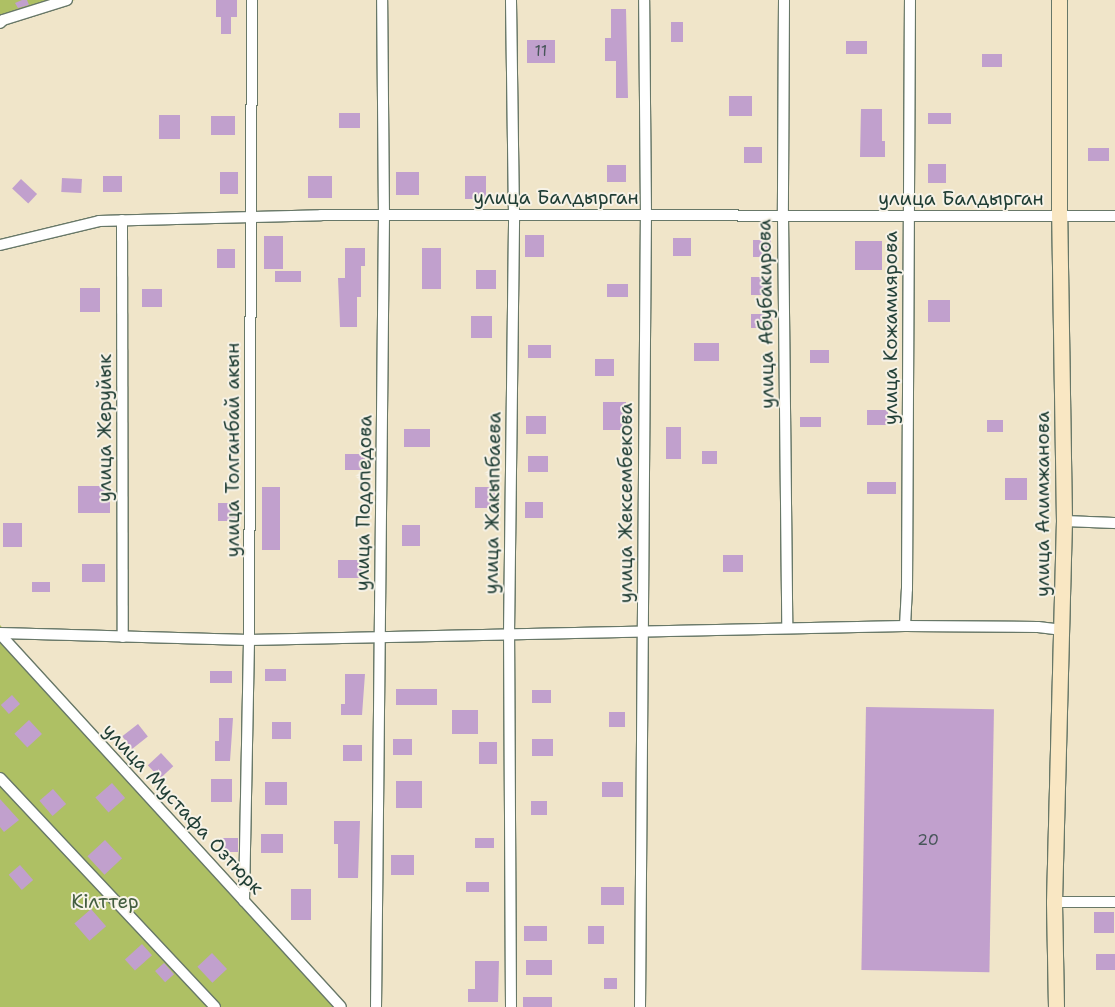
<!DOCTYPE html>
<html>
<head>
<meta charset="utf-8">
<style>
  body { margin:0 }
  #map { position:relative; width:1115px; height:1007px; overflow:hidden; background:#f0e5c9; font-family:"Shantell Sans",sans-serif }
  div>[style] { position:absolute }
  .green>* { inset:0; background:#aec064 }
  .building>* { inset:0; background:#c1a0cd; transform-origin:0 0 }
  .roads { filter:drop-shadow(1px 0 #687868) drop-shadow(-1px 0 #687868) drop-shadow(0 1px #687868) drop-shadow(0 -1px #687868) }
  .street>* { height:10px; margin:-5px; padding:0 5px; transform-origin:5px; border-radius:5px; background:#fff }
  .secondary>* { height:15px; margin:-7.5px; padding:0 7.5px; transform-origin:7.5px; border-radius:7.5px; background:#f9e7c3 }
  span { translate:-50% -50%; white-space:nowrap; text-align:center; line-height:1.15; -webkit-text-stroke:4px #f7f3e8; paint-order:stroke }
  .number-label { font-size:16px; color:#48565a }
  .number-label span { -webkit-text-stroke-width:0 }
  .street-label { font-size:19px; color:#1f3d34 }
  .park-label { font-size:19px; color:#435e40 }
</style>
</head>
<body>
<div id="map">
  <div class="green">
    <i style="clip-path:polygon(0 0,75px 0,11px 19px,0 29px)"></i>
    <i style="clip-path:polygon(0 625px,336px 1007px,0 1007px)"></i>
  </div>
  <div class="building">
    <i style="clip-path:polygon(22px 0,27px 0,29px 5px,18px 8px,15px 3px)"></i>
    <i style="clip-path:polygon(216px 0,237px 0,237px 17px,231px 17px,231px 34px,221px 34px,221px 17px,216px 17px)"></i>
    <i style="clip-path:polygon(611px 9px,626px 9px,628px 98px,616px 98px,616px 61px,605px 61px,605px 38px,611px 38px)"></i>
    <i style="left:671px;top:22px;width:12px;height:20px"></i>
    <i style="left:527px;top:40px;width:28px;height:23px"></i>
    <i style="left:846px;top:41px;width:21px;height:13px"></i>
    <i style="left:982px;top:54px;width:20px;height:13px"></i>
    <i style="left:729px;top:96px;width:23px;height:20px"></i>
    <i style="clip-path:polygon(861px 109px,882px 109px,882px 141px,885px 141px,885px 157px,860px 157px)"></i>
    <i style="left:339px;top:113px;width:21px;height:15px"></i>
    <i style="left:928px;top:113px;width:23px;height:11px"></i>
    <i style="left:159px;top:115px;width:21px;height:24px"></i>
    <i style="left:211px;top:116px;width:24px;height:19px"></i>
    <i style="left:744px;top:147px;width:18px;height:16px"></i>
    <i style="left:1088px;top:148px;width:21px;height:13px"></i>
    <i style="left:928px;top:164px;width:18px;height:19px"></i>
    <i style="left:607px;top:165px;width:19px;height:17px"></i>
    <i style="left:220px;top:172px;width:18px;height:22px"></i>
    <i style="left:419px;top:172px;width:23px;height:23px;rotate:90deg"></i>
    <i style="left:122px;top:176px;width:16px;height:19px;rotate:90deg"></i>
    <i style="left:308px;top:176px;width:24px;height:22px"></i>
    <i style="left:465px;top:176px;width:21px;height:23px"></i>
    <i style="left:62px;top:178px;width:20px;height:14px;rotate:3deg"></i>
    <i style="left:21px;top:179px;width:22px;height:13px;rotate:43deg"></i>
    <i style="left:525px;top:235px;width:19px;height:22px"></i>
    <i style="left:264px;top:236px;width:19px;height:33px"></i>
    <i style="left:673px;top:238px;width:18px;height:18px"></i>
    <i style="left:753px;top:240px;width:18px;height:17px"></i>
    <i style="left:855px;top:241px;width:27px;height:29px"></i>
    <i style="clip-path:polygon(345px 248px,365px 248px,365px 266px,361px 266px,361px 297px,357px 297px,357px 327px,340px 327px,338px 278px,345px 278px)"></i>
    <i style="left:422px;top:248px;width:19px;height:41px"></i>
    <i style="left:217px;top:249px;width:18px;height:19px"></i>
    <i style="left:476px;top:270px;width:20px;height:19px"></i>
    <i style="left:301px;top:271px;width:11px;height:26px;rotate:90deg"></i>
    <i style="left:751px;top:277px;width:21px;height:18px"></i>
    <i style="left:607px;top:284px;width:21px;height:13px"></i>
    <i style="left:80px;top:288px;width:20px;height:24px"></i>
    <i style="left:142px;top:289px;width:20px;height:18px"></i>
    <i style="left:928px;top:300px;width:22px;height:22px"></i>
    <i style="left:751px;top:314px;width:21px;height:14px"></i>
    <i style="left:471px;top:316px;width:21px;height:22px"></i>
    <i style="left:694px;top:343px;width:25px;height:18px"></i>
    <i style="left:528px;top:345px;width:23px;height:13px"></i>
    <i style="left:810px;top:350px;width:19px;height:13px"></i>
    <i style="left:595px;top:359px;width:19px;height:17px"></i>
    <i style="left:603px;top:402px;width:23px;height:28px"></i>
    <i style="left:867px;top:410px;width:21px;height:15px"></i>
    <i style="left:526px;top:416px;width:20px;height:18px"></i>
    <i style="left:800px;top:417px;width:21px;height:10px"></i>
    <i style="left:987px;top:420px;width:16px;height:12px"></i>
    <i style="left:666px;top:427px;width:15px;height:32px"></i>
    <i style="left:404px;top:429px;width:26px;height:18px"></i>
    <i style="left:702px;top:451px;width:15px;height:13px"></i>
    <i style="left:345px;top:454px;width:20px;height:16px"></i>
    <i style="left:528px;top:456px;width:20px;height:16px"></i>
    <i style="left:1005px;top:478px;width:22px;height:22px"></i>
    <i style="left:867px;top:482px;width:29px;height:12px"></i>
    <i style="left:78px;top:486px;width:32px;height:27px"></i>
    <i style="left:262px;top:487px;width:18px;height:63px"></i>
    <i style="left:475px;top:487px;width:20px;height:21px"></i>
    <i style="left:525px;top:502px;width:18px;height:16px"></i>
    <i style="left:218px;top:503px;width:18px;height:18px"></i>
    <i style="left:3px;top:523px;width:19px;height:24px"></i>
    <i style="left:402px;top:525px;width:18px;height:21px"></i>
    <i style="left:723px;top:555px;width:20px;height:17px"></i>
    <i style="left:338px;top:560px;width:28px;height:18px"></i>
    <i style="left:82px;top:564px;width:23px;height:18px"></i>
    <i style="left:32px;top:582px;width:18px;height:10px"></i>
    <i style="left:265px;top:669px;width:21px;height:12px"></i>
    <i style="left:210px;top:671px;width:22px;height:12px"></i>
    <i style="clip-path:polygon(345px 674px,365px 674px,362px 715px,341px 715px,341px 704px,345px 704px)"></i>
    <i style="left:396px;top:689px;width:41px;height:16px"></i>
    <i style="left:532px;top:690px;width:19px;height:13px"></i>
    <i style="left:12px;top:695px;width:12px;height:15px;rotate:48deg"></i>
    <i style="left:866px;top:707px;width:128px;height:263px;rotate:1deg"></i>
    <i style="left:452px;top:710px;width:26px;height:24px"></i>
    <i style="left:609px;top:712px;width:16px;height:15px"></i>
    <i style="clip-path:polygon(219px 718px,233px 718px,230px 761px,215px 761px,215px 741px,219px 741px)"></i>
    <i style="left:29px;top:720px;width:19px;height:20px;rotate:47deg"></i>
    <i style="left:272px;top:722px;width:19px;height:17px"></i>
    <i style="left:138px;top:724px;width:16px;height:20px;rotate:52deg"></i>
    <i style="left:393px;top:739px;width:19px;height:16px"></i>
    <i style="left:532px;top:739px;width:21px;height:17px"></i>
    <i style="left:479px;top:742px;width:18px;height:22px"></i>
    <i style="left:343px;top:745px;width:19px;height:16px"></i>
    <i style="left:161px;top:753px;width:18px;height:18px;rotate:47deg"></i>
    <i style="left:211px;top:779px;width:21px;height:23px"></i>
    <i style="left:396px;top:781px;width:26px;height:27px"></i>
    <i style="left:265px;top:782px;width:22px;height:23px"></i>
    <i style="left:602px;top:782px;width:21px;height:15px"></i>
    <i style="left:112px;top:783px;width:20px;height:22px;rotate:49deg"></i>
    <i style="left:53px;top:789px;width:20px;height:18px;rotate:49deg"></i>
    <i style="clip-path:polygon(0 799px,19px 820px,4px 832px,0 827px)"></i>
    <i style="left:531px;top:801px;width:16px;height:14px"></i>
    <i style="clip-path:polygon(334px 821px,360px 821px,358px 878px,338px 878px,338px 844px,334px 844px)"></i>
    <i style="left:261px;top:834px;width:22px;height:19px"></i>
    <i style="left:221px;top:838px;width:17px;height:14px"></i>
    <i style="left:475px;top:838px;width:19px;height:10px"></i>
    <i style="left:105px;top:840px;width:25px;height:24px;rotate:47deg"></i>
    <i style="left:391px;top:855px;width:23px;height:20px"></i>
    <i style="left:20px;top:865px;width:20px;height:15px;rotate:49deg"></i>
    <i style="left:466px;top:882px;width:23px;height:10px"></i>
    <i style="left:601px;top:887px;width:23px;height:18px"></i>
    <i style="left:291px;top:889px;width:20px;height:31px"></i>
    <i style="left:91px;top:909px;width:23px;height:22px;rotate:49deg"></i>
    <i style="left:1094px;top:912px;width:20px;height:21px"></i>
    <i style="left:524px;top:926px;width:23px;height:15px"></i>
    <i style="left:588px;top:926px;width:16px;height:18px"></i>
    <i style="left:142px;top:944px;width:15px;height:23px;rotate:48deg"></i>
    <i style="left:212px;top:953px;width:22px;height:20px;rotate:47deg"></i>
    <i style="left:1096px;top:954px;width:19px;height:16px"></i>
    <i style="left:526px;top:960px;width:26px;height:15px"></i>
    <i style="clip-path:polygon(475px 961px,499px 961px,498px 1002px,468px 1002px,468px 989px,475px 989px)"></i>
    <i style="left:164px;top:963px;width:15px;height:12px;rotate:48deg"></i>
    <i style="left:604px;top:978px;width:13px;height:11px"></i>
    <i style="left:523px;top:997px;width:29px;height:10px"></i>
  </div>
  <div class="roads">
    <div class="street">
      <i style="left:784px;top:0;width:216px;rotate:90.3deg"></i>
      <i style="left:783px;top:216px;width:412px;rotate:89.4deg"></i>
      <i style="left:0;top:23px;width:4px;rotate:-45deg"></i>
      <i style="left:3px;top:20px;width:67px;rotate:-17.4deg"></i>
      <i style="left:122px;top:220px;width:417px;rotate:89.9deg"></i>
      <i style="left:0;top:245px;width:102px;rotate:-13.6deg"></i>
      <i style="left:99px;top:221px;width:222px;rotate:-1.5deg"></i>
      <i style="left:321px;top:215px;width:794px;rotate:0.07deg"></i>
      <i style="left:1064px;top:521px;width:51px;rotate:2.2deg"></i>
      <i style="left:905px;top:626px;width:37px;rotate:-87deg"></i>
      <i style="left:907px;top:589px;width:589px;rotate:-89.71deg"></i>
      <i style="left:0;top:633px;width:249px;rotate:1.6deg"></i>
      <i style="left:249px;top:640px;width:656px;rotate:-1.22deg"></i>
      <i style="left:905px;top:626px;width:133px;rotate:0.4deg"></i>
      <i style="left:1038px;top:627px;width:25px;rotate:7deg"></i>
      <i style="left:0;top:634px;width:505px;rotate:47.57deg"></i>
      <i style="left:0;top:778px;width:314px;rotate:46.8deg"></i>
      <i style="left:244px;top:901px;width:261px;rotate:-88.9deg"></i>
      <i style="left:249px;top:640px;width:640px;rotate:-89.73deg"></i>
      <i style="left:1054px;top:902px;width:61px"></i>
      <i style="left:376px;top:1007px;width:791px;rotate:-89.42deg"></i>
      <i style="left:384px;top:216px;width:216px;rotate:-90.5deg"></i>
      <i style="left:511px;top:1007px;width:373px;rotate:-90.3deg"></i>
      <i style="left:509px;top:634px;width:418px;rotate:-89.3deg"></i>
      <i style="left:514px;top:216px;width:216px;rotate:-90.8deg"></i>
      <i style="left:640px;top:1007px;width:791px;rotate:-89.57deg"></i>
      <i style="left:646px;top:216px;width:216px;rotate:-90.5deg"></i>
    </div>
    <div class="secondary">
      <i style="left:1056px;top:1007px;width:105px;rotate:-91.1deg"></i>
      <i style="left:1054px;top:902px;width:381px;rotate:-88.5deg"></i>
      <i style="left:1064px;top:521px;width:304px;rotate:-90.9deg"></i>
      <i style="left:1059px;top:217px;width:217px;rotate:-90deg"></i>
    </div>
  </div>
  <div class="number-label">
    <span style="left:541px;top:51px">11</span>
    <span style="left:928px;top:840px">20</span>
  </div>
  <div class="street-label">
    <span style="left:556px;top:198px">улица Балдырган</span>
    <span style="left:961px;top:199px">улица Балдырган</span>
    <span style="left:766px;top:314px;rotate:-91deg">улица Абубакирова</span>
    <span style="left:891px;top:328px;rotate:-90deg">улица Кожамиярова</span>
    <span style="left:105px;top:428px;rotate:-90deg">улица Жеруйык</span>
    <span style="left:233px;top:450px;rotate:-90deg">улица Толганбай акын</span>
    <span style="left:364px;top:503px;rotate:-89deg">улица Подопедова</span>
    <span style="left:493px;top:503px;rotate:-89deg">улица Жакыпбаева</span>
    <span style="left:626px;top:503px;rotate:-90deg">улица Жексембекова</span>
    <span style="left:1043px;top:504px;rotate:-90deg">улица Алимжанова</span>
    <span style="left:183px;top:809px;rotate:47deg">улица Мустафа Озтюрк</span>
  </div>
  <div class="park-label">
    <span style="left:105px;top:902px">Кілттер</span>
  </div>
</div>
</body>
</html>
